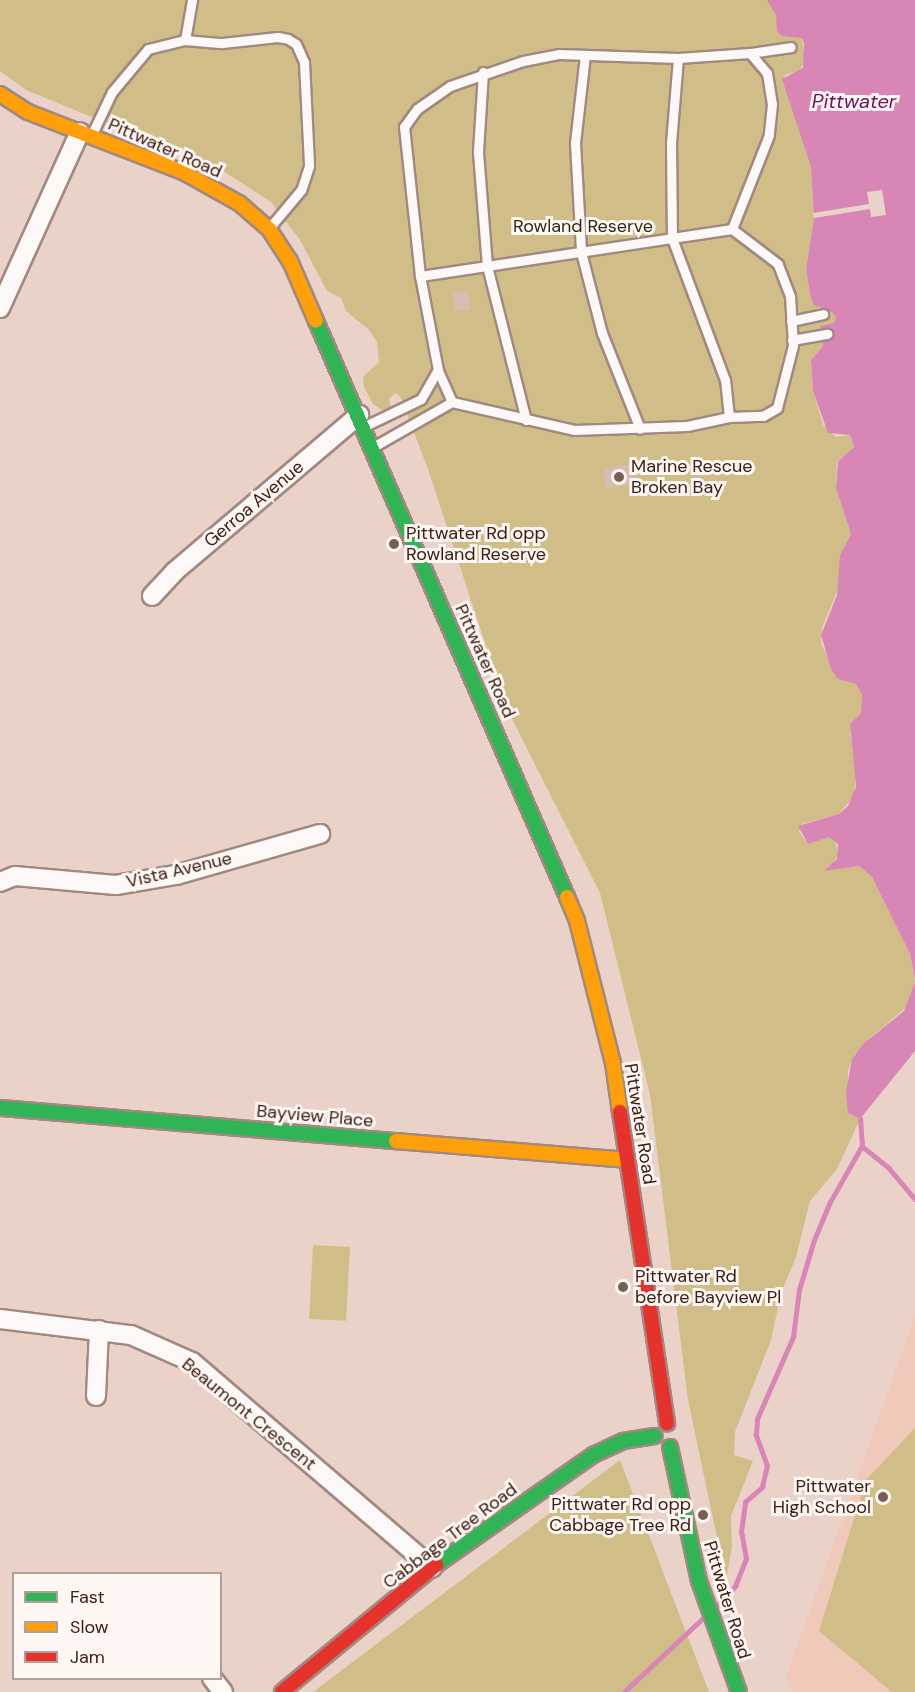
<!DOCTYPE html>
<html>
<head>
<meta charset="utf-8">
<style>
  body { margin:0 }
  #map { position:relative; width:915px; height:1692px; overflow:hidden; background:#ebd2c9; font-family:"DM Sans",sans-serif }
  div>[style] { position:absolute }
  .built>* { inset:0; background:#f0c9ba }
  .green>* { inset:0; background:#d0bd88; transform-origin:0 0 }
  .water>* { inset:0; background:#d886b6 }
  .pier>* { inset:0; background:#ebd2c9 }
  .stream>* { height:4.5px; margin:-2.25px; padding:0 2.25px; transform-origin:2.25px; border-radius:2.25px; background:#d886b6 }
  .building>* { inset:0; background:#d9bbb1; transform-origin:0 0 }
  .roads { filter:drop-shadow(2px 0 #a18980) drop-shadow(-2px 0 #a18980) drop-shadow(0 2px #a18980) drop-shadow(0 -2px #a18980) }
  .lane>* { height:9px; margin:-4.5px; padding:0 4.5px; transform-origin:4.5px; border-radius:4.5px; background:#fcf8f7 }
  .street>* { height:18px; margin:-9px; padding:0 9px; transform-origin:9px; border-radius:9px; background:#fcf8f7 }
  .fast>* { height:14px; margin:-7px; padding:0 7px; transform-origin:7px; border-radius:7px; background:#30b455 }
  .slow>* { height:14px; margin:-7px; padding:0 7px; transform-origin:7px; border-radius:7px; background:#ff9f0a }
  .jam>* { height:14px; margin:-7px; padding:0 7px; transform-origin:7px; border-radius:7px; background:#e5322d }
  .dots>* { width:16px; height:16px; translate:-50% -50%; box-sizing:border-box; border:3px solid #fef6f3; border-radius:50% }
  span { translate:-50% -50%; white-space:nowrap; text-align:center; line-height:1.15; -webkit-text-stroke:6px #fef6f3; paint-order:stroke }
  .street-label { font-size:18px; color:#3d2015 }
  .park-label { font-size:18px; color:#2f2b15 }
  .poi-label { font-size:18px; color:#3d2015 }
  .left { translate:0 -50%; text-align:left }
  .right { translate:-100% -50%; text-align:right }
  .water-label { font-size:20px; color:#73115a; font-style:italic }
  .legend { position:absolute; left:12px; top:1572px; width:210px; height:108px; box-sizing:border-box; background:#fef6f3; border:2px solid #b1a09a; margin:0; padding:8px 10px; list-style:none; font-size:18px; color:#3d2015 }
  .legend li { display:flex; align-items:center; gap:12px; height:30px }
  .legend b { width:30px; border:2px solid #b1a09a }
</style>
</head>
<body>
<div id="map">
  <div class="built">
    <i style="clip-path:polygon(915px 1316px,915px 1692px,792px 1692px,786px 1677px)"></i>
  </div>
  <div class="green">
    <i style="clip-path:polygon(0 0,797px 0,805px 60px,799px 72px,786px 74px,783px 79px,811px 167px,814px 218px,806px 269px,810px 295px,821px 311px,833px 313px,836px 318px,835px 323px,820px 326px,823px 346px,811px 360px,813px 391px,823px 425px,836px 437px,850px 435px,854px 447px,837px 461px,836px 488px,851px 534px,840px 555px,840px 584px,822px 628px,821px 643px,838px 679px,856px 684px,862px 695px,862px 713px,850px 731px,856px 776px,853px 797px,839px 814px,802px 824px,799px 832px,808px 844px,829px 837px,834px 839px,839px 854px,828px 870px,859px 866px,872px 877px,910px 954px,915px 982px,908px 1006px,872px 1036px,855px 1054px,848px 1070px,848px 1113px,860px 1119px,837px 1169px,810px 1201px,796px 1257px,781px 1293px,771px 1340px,735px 1432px,734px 1455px,753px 1461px,731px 1516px,732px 1547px,726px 1580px,688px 1400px,650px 1095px,600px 893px,506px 707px,428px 469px,400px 396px,395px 393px,389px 399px,391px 408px,383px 411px,373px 404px,364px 387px,363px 377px,379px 362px,377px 342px,369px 330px,346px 311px,341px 298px,327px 291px,300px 240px,271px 202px,223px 171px,26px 90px,0 71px)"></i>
    <i style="left:313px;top:1245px;width:37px;height:74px;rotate:3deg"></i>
    <i style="clip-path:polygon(915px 1428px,915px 1692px,892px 1692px,819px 1631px,866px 1480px)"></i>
    <i style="clip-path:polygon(620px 1460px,709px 1692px,313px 1692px)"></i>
  </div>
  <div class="water">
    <i style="clip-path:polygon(767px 0,915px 0,915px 979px,910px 954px,872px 877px,859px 866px,824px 871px,837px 859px,838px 844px,829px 837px,808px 844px,798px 826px,839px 814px,848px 806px,856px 786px,850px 724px,861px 713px,862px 695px,856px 684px,838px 679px,831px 669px,821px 635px,837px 595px,840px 555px,851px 534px,836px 488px,838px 461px,854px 447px,850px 435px,828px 433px,813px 391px,811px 360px,823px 346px,820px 326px,834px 323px,836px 318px,833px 313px,814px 305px,810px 295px,806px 269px,814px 218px,811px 167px,782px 79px,803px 68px,804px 43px,802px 38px,782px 36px,777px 31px,776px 15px)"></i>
    <i style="clip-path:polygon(915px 982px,915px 1051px,860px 1119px,848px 1113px,846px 1092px,852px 1059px,863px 1044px,904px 1011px)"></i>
  </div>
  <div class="pier">
    <i style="clip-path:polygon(882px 190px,886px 215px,871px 217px,870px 209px,814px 218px,813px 213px,869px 204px,867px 192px)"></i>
  </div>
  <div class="stream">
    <i style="left:862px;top:1146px;width:35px;rotate:39deg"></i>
    <i style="left:889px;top:1168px;width:40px;rotate:50deg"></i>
    <i style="left:716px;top:1606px;width:28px;rotate:-46deg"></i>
    <i style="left:735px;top:1586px;width:29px;rotate:-68deg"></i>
    <i style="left:746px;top:1559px;width:27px;rotate:-100deg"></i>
    <i style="left:741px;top:1532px;width:30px;rotate:-82deg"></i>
    <i style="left:745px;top:1502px;width:23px;rotate:-41deg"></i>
    <i style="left:762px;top:1487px;width:22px;rotate:-77deg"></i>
    <i style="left:767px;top:1466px;width:33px;rotate:-110deg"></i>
    <i style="left:756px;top:1435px;width:16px;rotate:-86deg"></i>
    <i style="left:757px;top:1419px;width:90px;rotate:-66.3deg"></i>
    <i style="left:793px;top:1337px;width:47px;rotate:-82.7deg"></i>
    <i style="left:799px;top:1290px;width:52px;rotate:-73.3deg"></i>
    <i style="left:814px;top:1240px;width:41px;rotate:-67.2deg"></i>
    <i style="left:830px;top:1202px;width:64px;rotate:-60.3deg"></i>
    <i style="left:862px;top:1146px;width:27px;rotate:-94deg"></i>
    <i style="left:624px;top:1692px;width:108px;rotate:-43.1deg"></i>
  </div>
  <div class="building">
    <i style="left:468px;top:290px;width:19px;height:16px;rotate:81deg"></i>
    <i style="left:633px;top:464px;width:20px;height:31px;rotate:81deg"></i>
  </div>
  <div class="roads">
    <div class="lane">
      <i style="left:185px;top:40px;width:41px;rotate:-80.1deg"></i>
      <i style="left:750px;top:53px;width:41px;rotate:-8.3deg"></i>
      <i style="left:585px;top:55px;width:89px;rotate:96.5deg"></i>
      <i style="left:575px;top:143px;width:109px;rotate:86.8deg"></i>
      <i style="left:581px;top:252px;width:84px;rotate:75.5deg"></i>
      <i style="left:602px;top:333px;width:103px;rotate:68.4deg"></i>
      <i style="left:483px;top:72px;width:80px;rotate:93.6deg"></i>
      <i style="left:478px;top:152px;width:114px;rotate:85.5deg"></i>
      <i style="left:487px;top:266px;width:159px;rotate:75.8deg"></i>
      <i style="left:91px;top:136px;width:49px;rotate:-64.5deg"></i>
      <i style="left:112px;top:92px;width:56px;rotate:-50.1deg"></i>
      <i style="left:148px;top:49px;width:38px;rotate:-14deg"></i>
      <i style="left:185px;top:40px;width:37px;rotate:5deg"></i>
      <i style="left:222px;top:43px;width:56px;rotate:-6.1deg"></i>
      <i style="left:278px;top:37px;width:10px;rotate:11deg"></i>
      <i style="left:288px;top:39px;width:9px;rotate:32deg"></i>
      <i style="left:296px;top:44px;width:20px;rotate:66deg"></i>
      <i style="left:304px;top:62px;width:104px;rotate:87.2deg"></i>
      <i style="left:309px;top:166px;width:25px;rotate:108deg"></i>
      <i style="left:301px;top:190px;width:48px;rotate:130deg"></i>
      <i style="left:791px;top:321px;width:33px;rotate:-12deg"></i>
      <i style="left:792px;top:340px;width:36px;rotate:-10deg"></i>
      <i style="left:452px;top:402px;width:35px;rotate:-114deg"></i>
      <i style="left:438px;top:370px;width:96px;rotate:-100.8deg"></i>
      <i style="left:420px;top:276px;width:150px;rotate:-96.1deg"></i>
      <i style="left:404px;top:127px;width:22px;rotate:-54deg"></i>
      <i style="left:417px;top:109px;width:40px;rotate:-34.9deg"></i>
      <i style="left:450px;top:86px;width:77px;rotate:-18.9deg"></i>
      <i style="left:523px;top:61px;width:37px;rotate:-11deg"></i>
      <i style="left:559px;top:54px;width:119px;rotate:1.9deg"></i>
      <i style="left:729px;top:417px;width:34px;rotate:-2deg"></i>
      <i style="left:763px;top:416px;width:16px;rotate:-30deg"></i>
      <i style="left:777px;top:408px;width:65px;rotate:-75.7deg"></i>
      <i style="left:793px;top:345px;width:49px;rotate:-93.5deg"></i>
      <i style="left:790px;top:296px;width:34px;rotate:-111deg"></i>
      <i style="left:778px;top:264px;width:58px;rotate:-142.7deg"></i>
      <i style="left:365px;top:426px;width:62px;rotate:-25.7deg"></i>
      <i style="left:421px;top:399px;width:34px;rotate:-60deg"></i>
      <i style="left:373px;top:447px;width:91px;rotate:-29.7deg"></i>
      <i style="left:452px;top:402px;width:125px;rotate:12.9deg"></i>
      <i style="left:574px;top:430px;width:113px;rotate:-2deg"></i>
      <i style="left:687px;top:426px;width:43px;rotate:-12.1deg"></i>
      <i style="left:729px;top:417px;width:37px;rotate:-96deg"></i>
      <i style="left:725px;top:380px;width:152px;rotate:-110.5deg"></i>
      <i style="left:672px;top:238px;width:95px;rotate:-90.6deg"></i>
      <i style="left:671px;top:143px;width:85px;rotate:-85.3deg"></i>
      <i style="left:678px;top:58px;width:72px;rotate:-4deg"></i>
      <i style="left:750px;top:53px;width:26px;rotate:50deg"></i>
      <i style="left:767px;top:73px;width:31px;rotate:81deg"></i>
      <i style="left:772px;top:104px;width:31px;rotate:96deg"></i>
      <i style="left:769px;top:135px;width:101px;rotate:111.5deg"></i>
      <i style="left:732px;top:229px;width:61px;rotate:171.5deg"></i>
      <i style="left:672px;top:238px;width:255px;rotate:171.4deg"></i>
    </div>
    <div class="street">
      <i style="left:0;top:308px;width:193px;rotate:-65.6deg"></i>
      <i style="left:152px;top:596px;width:33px;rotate:-47deg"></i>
      <i style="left:174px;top:572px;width:243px;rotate:-40.3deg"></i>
      <i style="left:0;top:882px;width:16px;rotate:-22deg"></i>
      <i style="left:15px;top:876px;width:101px;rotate:5.1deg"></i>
      <i style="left:116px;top:885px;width:61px;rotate:-9.5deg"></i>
      <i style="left:176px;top:875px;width:150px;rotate:-15.9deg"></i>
      <i style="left:0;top:1319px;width:132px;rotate:7deg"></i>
      <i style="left:131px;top:1335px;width:67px;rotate:23.9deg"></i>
      <i style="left:192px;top:1362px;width:316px;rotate:40.6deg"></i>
      <i style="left:96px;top:1396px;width:66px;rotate:-87.4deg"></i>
      <i style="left:212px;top:1678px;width:18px;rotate:52deg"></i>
    </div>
    <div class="fast">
      <i style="left:316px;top:321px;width:628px;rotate:66.45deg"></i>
      <i style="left:0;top:1108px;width:397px;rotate:4.8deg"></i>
      <i style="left:670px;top:1447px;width:137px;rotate:77.8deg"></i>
      <i style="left:699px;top:1581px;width:118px;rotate:70.2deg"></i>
      <i style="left:436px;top:1565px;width:192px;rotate:-35deg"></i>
      <i style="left:593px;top:1455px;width:33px;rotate:-25deg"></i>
      <i style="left:623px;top:1441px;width:32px;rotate:-9deg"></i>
    </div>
    <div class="slow">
      <i style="left:0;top:94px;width:33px;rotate:33deg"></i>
      <i style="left:28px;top:112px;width:166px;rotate:21.2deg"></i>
      <i style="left:183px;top:172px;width:64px;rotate:29deg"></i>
      <i style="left:239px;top:203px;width:40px;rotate:41deg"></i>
      <i style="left:269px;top:229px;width:38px;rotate:57deg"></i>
      <i style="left:290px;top:261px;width:65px;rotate:66.6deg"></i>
      <i style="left:567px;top:897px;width:26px;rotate:67deg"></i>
      <i style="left:577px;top:921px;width:146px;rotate:75.8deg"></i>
      <i style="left:613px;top:1063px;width:49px;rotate:81.9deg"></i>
      <i style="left:396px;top:1141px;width:232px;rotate:4.7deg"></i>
    </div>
    <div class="jam">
      <i style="left:620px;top:1112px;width:315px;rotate:81.4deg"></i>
      <i style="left:282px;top:1692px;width:200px;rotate:-39.5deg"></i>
    </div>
  </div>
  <div class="dots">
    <i style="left:619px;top:477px;background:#7a5e54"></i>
    <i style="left:394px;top:544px;background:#7a5e54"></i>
    <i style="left:623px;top:1287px;background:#7a5e54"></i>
    <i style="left:883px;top:1497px;background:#7a5e54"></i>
    <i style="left:703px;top:1515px;background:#7a5e54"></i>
  </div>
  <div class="street-label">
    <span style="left:165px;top:148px;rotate:24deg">Pittwater Road</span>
    <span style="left:254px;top:504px;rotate:-40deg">Gerroa Avenue</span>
    <span style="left:485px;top:661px;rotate:66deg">Pittwater Road</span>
    <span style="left:179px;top:870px;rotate:-13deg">Vista Avenue</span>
    <span style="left:315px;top:1116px;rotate:5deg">Bayview Place</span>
    <span style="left:640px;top:1124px;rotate:81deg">Pittwater Road</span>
    <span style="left:249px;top:1414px;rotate:39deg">Beaumont Crescent</span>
    <span style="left:450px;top:1536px;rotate:-37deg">Cabbage Tree Road</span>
    <span style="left:727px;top:1600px;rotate:73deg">Pittwater Road</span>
  </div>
  <div class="park-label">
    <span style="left:583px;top:226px">Rowland Reserve</span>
  </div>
  <div class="poi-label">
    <span class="left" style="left:631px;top:477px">Marine Rescue<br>Broken Bay</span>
    <span class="left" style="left:406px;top:544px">Pittwater Rd opp<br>Rowland Reserve</span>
    <span class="left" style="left:635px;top:1287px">Pittwater Rd<br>before Bayview Pl</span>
    <span class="right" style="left:871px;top:1497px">Pittwater<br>High School</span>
    <span class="right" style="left:691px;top:1515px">Pittwater Rd opp<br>Cabbage Tree Rd</span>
  </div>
  <div class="water-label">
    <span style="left:854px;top:101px">Pittwater</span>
  </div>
  <ul class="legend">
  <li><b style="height:8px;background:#30b455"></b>Fast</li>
  <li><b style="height:8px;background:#ff9f0a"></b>Slow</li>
  <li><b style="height:8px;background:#e5322d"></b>Jam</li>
  </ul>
</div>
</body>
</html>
